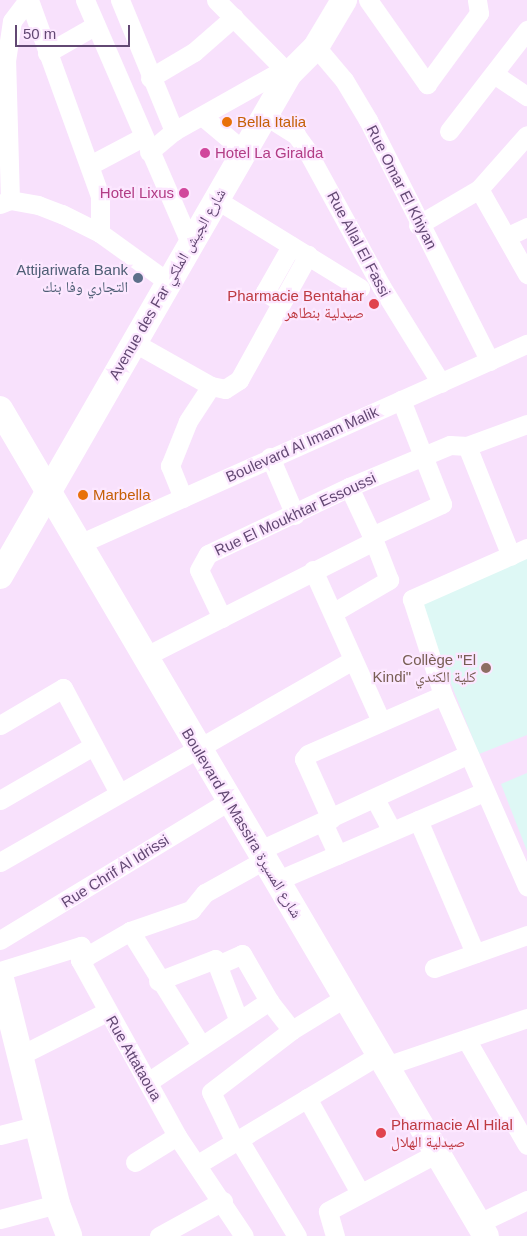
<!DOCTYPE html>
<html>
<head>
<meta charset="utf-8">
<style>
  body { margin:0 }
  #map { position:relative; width:527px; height:1236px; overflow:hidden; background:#f8e1fc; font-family:Helvetica,"Noto Naskh Arabic",sans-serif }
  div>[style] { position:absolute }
  .education>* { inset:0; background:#def8f5 }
  .street>* { height:19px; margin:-9.5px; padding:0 9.5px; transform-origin:9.5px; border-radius:9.5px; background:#fff }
  .secondary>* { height:26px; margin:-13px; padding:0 13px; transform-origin:13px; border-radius:13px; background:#fff }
  .dots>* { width:14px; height:14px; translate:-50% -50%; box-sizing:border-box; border:2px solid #fce7ff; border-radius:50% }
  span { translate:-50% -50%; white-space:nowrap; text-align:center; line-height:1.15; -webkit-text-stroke:4.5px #fce7ff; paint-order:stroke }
  .food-label { font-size:15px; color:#c56008 }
  .left { translate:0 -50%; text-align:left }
  .hotel-label { font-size:15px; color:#b23c85 }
  .right { translate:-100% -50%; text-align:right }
  .street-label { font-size:15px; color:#624873 }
  .service-label { font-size:15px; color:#4e5e75 }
  .health-label { font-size:15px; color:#be3a42 }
  .education-label { font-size:15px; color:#785e54 }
  .scale { position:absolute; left:15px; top:25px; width:115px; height:22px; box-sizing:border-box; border:2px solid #624873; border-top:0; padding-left:6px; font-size:15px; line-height:18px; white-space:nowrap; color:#624873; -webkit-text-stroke:4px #fce7ff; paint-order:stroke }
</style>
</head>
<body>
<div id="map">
  <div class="education">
    <i style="clip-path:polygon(527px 555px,527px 735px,479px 754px,418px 601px)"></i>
    <i style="clip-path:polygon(527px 773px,527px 851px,501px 784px)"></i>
  </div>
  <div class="street">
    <i style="left:29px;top:0;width:208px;rotate:70.1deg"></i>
    <i style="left:100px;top:196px;width:37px;rotate:90deg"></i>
    <i style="left:85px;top:0;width:267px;rotate:66.6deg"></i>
    <i style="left:120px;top:0;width:142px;rotate:67.6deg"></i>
    <i style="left:216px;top:0;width:104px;rotate:45.4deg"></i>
    <i style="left:368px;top:0;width:103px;rotate:54.9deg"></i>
    <i style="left:427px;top:84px;width:88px;rotate:-53.8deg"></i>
    <i style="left:479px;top:13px;width:13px;rotate:-99deg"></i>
    <i style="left:316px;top:47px;width:43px;rotate:49.7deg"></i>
    <i style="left:344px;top:80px;width:47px;rotate:59deg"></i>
    <i style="left:368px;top:120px;width:270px;rotate:63.2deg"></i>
    <i style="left:47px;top:53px;width:56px;rotate:-29.7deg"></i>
    <i style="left:494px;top:74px;width:40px;rotate:34deg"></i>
    <i style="left:150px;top:78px;width:51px;rotate:-30.6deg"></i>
    <i style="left:194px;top:52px;width:53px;rotate:-41.2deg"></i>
    <i style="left:202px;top:116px;width:56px;rotate:39.9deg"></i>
    <i style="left:266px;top:116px;width:36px;rotate:32deg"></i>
    <i style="left:296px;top:135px;width:17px;rotate:54deg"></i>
    <i style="left:306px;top:149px;width:156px;rotate:61.3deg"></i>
    <i style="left:381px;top:286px;width:114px;rotate:58.3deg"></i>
    <i style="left:449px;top:131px;width:128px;rotate:-52.3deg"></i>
    <i style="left:149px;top:152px;width:33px;rotate:-40deg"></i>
    <i style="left:174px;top:131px;width:123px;rotate:-29.3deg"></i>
    <i style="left:90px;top:165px;width:58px;rotate:-27.9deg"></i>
    <i style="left:479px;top:189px;width:98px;rotate:60.5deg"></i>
    <i style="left:10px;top:200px;width:139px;rotate:-91.6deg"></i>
    <i style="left:6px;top:61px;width:40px;rotate:-81.5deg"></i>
    <i style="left:12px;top:21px;width:26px;rotate:-53deg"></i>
    <i style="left:217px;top:200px;width:168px;rotate:31.6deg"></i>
    <i style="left:0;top:204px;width:11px;rotate:-22deg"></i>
    <i style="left:10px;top:200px;width:28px;rotate:10deg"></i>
    <i style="left:38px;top:205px;width:26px;rotate:21deg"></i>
    <i style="left:62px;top:214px;width:42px;rotate:26.6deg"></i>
    <i style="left:100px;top:233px;width:84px;rotate:35.8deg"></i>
    <i style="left:418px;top:225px;width:71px;rotate:-30.5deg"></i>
    <i style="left:479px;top:189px;width:72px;rotate:-48.4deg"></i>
    <i style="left:508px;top:236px;width:21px;rotate:-25deg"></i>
    <i style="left:281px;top:302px;width:19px;rotate:-148deg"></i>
    <i style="left:265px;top:292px;width:53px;rotate:-60.5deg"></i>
    <i style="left:133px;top:342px;width:90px;rotate:29.4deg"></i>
    <i style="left:467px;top:446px;width:118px;rotate:68.2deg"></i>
    <i style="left:270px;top:457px;width:63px;rotate:66.7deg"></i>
    <i style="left:349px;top:487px;width:54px;rotate:64.9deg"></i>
    <i style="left:372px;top:536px;width:77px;rotate:-24.6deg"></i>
    <i style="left:442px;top:504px;width:112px;rotate:-111.5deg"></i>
    <i style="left:183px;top:498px;width:35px;rotate:-112deg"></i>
    <i style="left:170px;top:466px;width:48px;rotate:-68.2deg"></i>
    <i style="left:188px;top:421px;width:42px;rotate:-56.7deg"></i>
    <i style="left:211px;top:386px;width:14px;rotate:12deg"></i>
    <i style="left:225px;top:389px;width:17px;rotate:-33deg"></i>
    <i style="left:239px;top:380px;width:143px;rotate:-61.1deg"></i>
    <i style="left:77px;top:545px;width:493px;rotate:-24.1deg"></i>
    <i style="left:527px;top:548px;width:126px;rotate:156.1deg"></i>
    <i style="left:412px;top:599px;width:101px;rotate:72.1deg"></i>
    <i style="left:443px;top:695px;width:209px;rotate:66.3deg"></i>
    <i style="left:313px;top:570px;width:166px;rotate:65.8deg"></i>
    <i style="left:334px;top:612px;width:64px;rotate:-30.2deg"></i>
    <i style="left:389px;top:580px;width:42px;rotate:-111deg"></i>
    <i style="left:222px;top:618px;width:53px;rotate:-115.6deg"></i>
    <i style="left:199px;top:570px;width:18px;rotate:-61deg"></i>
    <i style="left:208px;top:554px;width:156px;rotate:-25.4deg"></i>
    <i style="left:349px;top:487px;width:109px;rotate:-22.6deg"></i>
    <i style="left:450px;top:445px;width:17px;rotate:3deg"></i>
    <i style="left:467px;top:446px;width:64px;rotate:-20.1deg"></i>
    <i style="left:144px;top:657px;width:258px;rotate:-26.8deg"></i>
    <i style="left:374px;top:541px;width:5px;rotate:-112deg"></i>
    <i style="left:0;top:725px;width:73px;rotate:-30.4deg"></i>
    <i style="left:63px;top:688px;width:117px;rotate:61.9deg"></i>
    <i style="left:375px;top:799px;width:36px;rotate:62deg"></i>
    <i style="left:0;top:800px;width:108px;rotate:-30.1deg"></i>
    <i style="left:331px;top:819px;width:66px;rotate:-114.2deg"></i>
    <i style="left:304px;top:759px;width:6px;rotate:-51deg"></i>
    <i style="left:308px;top:754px;width:147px;rotate:-23.6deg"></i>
    <i style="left:418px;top:820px;width:145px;rotate:66.8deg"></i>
    <i style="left:323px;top:823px;width:35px;rotate:65deg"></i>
    <i style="left:258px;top:851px;width:230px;rotate:-24.7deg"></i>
    <i style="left:0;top:862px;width:404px;rotate:-29.8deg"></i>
    <i style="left:276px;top:881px;width:226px;rotate:-23.2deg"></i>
    <i style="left:130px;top:931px;width:134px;rotate:58.1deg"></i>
    <i style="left:0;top:940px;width:268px;rotate:-31.3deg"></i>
    <i style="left:80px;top:960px;width:58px;rotate:-30.1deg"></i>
    <i style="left:130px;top:931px;width:65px;rotate:-19deg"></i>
    <i style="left:191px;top:910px;width:22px;rotate:-51deg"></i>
    <i style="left:205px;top:893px;width:68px;rotate:-29.2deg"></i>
    <i style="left:220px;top:964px;width:24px;rotate:-24deg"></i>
    <i style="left:242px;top:954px;width:54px;rotate:60.1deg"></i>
    <i style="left:434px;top:968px;width:99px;rotate:-19.5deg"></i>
    <i style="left:0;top:971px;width:85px;rotate:-17.2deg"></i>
    <i style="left:81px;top:946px;width:14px;rotate:94deg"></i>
    <i style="left:80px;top:960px;width:201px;rotate:61.1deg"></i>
    <i style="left:177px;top:1136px;width:120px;rotate:56.2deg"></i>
    <i style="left:158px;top:981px;width:61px;rotate:-21.1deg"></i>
    <i style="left:215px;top:959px;width:64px;rotate:69deg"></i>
    <i style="left:466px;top:1039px;width:122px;rotate:60.1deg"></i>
    <i style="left:23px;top:1054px;width:95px;rotate:-26.8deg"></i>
    <i style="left:386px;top:1066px;width:149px;rotate:-18.8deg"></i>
    <i style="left:148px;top:1082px;width:146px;rotate:-33.8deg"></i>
    <i style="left:269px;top:1001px;width:37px;rotate:52deg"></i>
    <i style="left:307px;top:1098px;width:109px;rotate:60.8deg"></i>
    <i style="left:0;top:1135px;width:40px;rotate:-14.4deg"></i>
    <i style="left:239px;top:1140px;width:112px;rotate:58.9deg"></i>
    <i style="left:235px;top:1142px;width:55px;rotate:-115.6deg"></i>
    <i style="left:211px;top:1092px;width:102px;rotate:-37.4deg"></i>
    <i style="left:292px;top:1030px;width:61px;rotate:-31.6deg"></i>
    <i style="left:135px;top:1162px;width:49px;rotate:-31.8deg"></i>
    <i style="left:198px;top:1164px;width:211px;rotate:-31.1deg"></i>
    <i style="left:0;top:1219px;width:59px;rotate:-14.7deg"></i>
    <i style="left:479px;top:1223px;width:53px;rotate:-25.6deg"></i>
    <i style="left:159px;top:1236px;width:73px;rotate:-28.7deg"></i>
    <i style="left:335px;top:1236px;width:26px;rotate:-106deg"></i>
    <i style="left:328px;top:1211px;width:123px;rotate:-28deg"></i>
  </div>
  <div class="secondary">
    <i style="left:0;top:409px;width:959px;rotate:59.56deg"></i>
    <i style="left:0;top:576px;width:579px;rotate:-60.07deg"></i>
    <i style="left:289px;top:74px;width:38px;rotate:-45deg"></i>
    <i style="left:316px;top:47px;width:55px;rotate:-59.2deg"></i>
    <i style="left:0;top:975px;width:236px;rotate:76deg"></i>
    <i style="left:57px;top:1204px;width:34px;rotate:69deg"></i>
  </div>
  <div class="dots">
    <i style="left:227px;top:122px;background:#e8710a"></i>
    <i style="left:205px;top:153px;background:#d1479c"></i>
    <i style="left:184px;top:193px;background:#d1479c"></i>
    <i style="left:138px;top:278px;background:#5c6f8a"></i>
    <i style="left:374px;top:304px;background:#e0444e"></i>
    <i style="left:83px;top:495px;background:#e8710a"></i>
    <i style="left:486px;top:668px;background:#8d6e63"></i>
    <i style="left:381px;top:1133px;background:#e0444e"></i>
  </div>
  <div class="food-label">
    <span class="left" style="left:237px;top:122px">Bella Italia</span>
    <span class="left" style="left:93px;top:495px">Marbella</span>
  </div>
  <div class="hotel-label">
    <span class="left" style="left:215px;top:153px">Hotel La Giralda</span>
    <span class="right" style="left:174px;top:193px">Hotel Lixus</span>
  </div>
  <div class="street-label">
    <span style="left:402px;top:187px;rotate:63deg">Rue Omar El Khiyan</span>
    <span style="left:359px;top:244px;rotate:62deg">Rue Allal El Fassi</span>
    <span style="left:167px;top:284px;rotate:-60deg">Avenue des Far شارع الجيش الملكي</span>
    <span style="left:302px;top:444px;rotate:-24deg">Boulevard Al Imam Malik</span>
    <span style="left:295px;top:514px;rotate:-25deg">Rue El Moukhtar Essoussi</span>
    <span style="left:242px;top:823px;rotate:59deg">Boulevard Al Massira شارع المسيرة</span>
    <span style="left:115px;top:871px;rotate:-32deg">Rue Chrif Al Idrissi</span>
    <span style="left:134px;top:1058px;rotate:60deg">Rue Attataoua</span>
  </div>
  <div class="service-label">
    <span class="right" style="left:128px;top:278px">Attijariwafa Bank<br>التجاري وفا بنك</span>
  </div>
  <div class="health-label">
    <span class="right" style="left:364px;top:304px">Pharmacie Bentahar<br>صيدلية بنطاهر</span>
    <span class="left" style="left:391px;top:1133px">Pharmacie Al Hilal<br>صيدلية الهلال</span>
  </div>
  <div class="education-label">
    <span class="right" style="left:476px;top:668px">Collège "El<br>Kindi" كلية الكندي</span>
  </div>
  <div class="scale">50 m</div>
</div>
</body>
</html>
